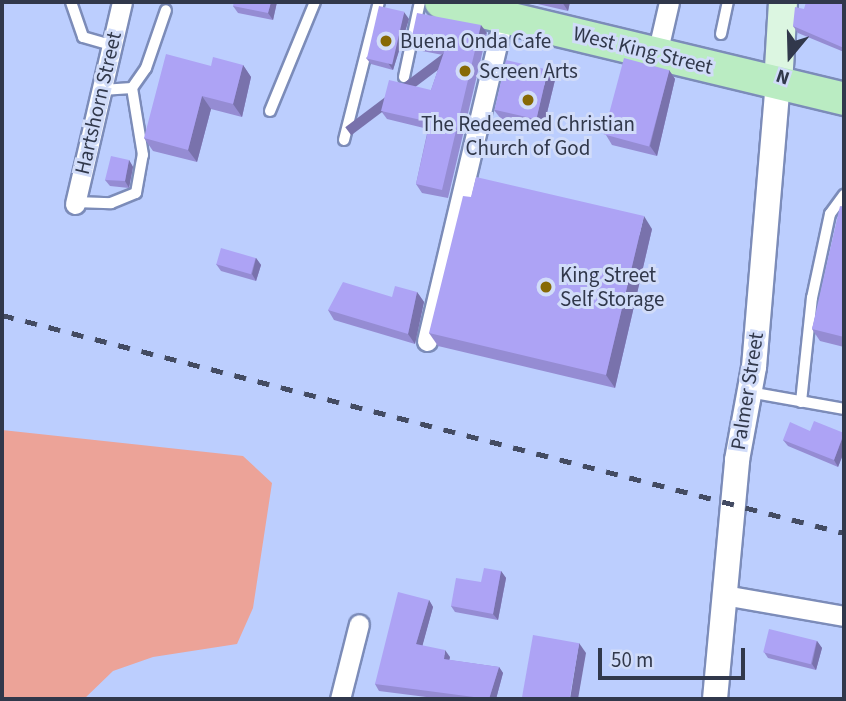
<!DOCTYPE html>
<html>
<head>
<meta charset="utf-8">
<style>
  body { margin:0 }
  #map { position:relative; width:846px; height:701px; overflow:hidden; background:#bccefe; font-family:"Source Sans 3",sans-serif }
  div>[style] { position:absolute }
  .green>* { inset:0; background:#eca398 }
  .roads { filter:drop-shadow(2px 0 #7c8cb9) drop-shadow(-2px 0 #7c8cb9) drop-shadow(0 2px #7c8cb9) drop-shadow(0 -2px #7c8cb9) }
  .service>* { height:10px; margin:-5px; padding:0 5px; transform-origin:5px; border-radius:5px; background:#fff }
  .minor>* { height:19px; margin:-9.5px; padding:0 9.5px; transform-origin:9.5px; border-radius:9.5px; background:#fff }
  .tertiary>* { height:24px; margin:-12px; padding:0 12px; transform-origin:12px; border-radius:12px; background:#fff }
  .secondary>* { height:28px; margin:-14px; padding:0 14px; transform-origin:14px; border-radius:14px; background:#dcf6e1 }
  .primary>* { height:32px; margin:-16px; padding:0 16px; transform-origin:16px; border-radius:16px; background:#baecc2 }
  .rail>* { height:5px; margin-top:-2.5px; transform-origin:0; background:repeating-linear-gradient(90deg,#434b62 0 12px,transparent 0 24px) }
  .wall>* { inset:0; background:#958cd3 }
  .shaded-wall>* { inset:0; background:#7972ac; transform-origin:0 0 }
  .building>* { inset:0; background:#ada3f5; transform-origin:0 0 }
  .dots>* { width:19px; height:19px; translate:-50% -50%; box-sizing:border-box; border:4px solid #d1dcf9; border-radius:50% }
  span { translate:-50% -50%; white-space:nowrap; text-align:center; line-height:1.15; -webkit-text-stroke:6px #d1dcf9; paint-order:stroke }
  .poi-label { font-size:21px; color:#31384b }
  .left { translate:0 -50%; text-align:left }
  .street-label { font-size:21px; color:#31384b }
  .frame { position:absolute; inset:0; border:4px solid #31384b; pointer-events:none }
  .north { position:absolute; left:755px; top:21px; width:70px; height:70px; -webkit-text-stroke:5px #d1dcf9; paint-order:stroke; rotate:199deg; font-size:19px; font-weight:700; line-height:28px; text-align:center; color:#31384b }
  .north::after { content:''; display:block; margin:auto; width:24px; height:32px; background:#31384b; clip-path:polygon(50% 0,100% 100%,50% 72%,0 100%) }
  .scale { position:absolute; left:598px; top:648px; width:147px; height:32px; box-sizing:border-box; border:4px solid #31384b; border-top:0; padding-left:9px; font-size:21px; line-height:24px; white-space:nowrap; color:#31384b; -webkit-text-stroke:5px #d1dcf9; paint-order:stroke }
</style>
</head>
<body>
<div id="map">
  <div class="green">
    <i style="clip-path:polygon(2px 430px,243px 456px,272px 483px,253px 608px,237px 644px,153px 657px,113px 671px,84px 699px,2px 699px)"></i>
  </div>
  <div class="roads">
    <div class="service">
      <i style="left:71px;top:2px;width:37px;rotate:71deg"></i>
      <i style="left:83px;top:37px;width:29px;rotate:16deg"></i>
      <i style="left:721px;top:34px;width:33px;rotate:-78deg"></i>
      <i style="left:404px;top:77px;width:77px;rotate:-78deg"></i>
      <i style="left:102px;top:90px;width:30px;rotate:-4deg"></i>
      <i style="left:132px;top:88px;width:24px;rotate:-55deg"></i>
      <i style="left:146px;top:68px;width:61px;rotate:-71deg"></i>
      <i style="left:270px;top:111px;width:118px;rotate:-67.6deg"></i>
      <i style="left:344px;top:140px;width:142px;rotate:-75.8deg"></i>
      <i style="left:75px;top:202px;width:36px;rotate:2deg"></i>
      <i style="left:111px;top:203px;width:27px;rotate:-22deg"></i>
      <i style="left:136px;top:193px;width:39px;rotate:-80deg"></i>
      <i style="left:143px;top:155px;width:68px;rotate:-99.3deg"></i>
      <i style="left:749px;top:392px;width:97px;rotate:10.1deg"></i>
      <i style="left:801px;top:402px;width:105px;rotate:-84deg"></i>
      <i style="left:812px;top:298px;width:86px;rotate:-77.9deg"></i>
      <i style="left:830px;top:214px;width:24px;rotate:-54deg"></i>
    </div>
    <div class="minor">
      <i style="left:657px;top:54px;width:53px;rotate:-77deg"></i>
      <i style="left:75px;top:204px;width:207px;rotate:-76.9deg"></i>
      <i style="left:427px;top:341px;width:348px;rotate:-76.7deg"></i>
      <i style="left:724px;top:595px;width:122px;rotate:9.9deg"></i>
      <i style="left:340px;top:699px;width:77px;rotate:-75.8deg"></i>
    </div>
    <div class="tertiary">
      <i style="left:715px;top:699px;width:240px;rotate:-84.7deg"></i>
      <i style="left:737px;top:460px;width:95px;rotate:-79.6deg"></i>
      <i style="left:754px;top:367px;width:284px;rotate:-85.2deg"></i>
    </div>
    <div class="secondary">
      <i style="left:778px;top:84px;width:82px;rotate:-86.5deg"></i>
    </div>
    <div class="primary">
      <i style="left:441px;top:2px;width:415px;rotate:13.5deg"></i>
    </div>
  </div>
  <div class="rail">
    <i style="left:2px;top:315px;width:870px;rotate:14.52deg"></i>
  </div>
  <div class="wall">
    <i style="clip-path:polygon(277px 2px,273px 20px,238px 13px,233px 6px)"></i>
    <i style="clip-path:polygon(529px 2px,570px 2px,568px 11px)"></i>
    <i style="clip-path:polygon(844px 2px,844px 52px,798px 33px,793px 26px,804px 9px)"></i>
    <i style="clip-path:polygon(409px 19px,393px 70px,371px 64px,366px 58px)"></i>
    <i style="clip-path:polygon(487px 33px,448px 198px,422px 193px,416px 184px,428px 129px,387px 119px,381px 111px,431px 90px,443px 55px,417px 50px,411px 41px)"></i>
    <i style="clip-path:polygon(243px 65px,251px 77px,242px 117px,211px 109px,197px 162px,153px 151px,144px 138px,211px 66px)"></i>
    <i style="clip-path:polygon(669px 70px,675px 79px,657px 156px,612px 145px,606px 135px)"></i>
    <i style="clip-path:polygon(555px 80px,543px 129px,501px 119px,494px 110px)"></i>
    <i style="clip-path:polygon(129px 160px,133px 167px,129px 188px,110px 186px,105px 180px)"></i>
    <i style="clip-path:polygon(844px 207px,844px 347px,820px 341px,812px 329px)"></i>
    <i style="clip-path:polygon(652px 229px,615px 388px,438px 346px,429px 333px)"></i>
    <i style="clip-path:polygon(256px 258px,261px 265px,256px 281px,221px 271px,216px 264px)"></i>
    <i style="clip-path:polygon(417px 292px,424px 302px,415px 344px,334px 320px,328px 310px)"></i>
    <i style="clip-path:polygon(810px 431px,844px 433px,844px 452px,838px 467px,788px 446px,783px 440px)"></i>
    <i style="clip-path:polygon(501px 571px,506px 578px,498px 620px,455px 612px,451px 606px)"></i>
    <i style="clip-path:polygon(429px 600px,433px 607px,422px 646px,450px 657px,449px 660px,499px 667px,503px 673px,496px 699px,442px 699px,379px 691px,375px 684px)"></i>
    <i style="clip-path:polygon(817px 641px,822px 648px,816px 670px,768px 658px,764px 652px)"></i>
  </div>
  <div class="shaded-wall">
    <i style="clip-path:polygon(271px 2px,277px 2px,273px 20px,268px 13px)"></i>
    <i style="clip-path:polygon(562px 2px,570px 2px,568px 11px)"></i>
    <i style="clip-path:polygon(404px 12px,409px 19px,393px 70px,388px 63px)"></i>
    <i style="left:481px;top:25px;width:10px;height:170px;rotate:53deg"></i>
    <i style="clip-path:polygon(243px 65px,251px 77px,242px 117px,233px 104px)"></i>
    <i style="clip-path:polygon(548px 70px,555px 80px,543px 129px,536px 120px)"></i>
    <i style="clip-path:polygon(669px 70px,675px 79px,657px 156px,650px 146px)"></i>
    <i style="clip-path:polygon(202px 96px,211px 109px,197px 162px,188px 150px)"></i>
    <i style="clip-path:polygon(129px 160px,133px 167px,129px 188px,125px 181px)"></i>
    <i style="clip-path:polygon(644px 216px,652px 229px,615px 388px,606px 375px)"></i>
    <i style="clip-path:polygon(256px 258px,261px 265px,256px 281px,252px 274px)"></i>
    <i style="clip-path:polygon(417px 292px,424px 302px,415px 344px,408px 334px)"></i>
    <i style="clip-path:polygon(844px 434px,844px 452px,838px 467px,834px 460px)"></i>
    <i style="clip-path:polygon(501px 571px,506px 578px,498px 620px,493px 614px)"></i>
    <i style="clip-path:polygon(429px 600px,433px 607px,421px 651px,416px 644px)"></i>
    <i style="clip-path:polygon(817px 641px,822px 648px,816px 670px,812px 664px)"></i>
    <i style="clip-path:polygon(579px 643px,586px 653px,578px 699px,570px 699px)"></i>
    <i style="clip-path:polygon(445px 650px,450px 657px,448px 666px,444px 659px)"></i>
    <i style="clip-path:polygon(499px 667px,503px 673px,496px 699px,489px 699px)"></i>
  </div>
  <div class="building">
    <i style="clip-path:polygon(234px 2px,271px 2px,268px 13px,233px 6px)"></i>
    <i style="clip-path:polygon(806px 2px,844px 2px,844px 48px,793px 26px,795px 7px,804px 9px)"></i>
    <i style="left:379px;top:6px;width:26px;height:54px;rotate:13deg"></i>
    <i style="clip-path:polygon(417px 13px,481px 25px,442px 190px,416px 184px,430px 122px,381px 111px,389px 80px,431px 90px,445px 49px,411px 41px)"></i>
    <i style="clip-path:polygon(166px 54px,211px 66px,213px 57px,243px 65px,233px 104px,202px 96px,188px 150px,144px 138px)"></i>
    <i style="left:624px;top:58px;width:47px;height:79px;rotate:15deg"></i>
    <i style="left:506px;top:60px;width:43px;height:51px;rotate:13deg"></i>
    <i style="clip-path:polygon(111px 156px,129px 160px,125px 181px,105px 180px)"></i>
    <i style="clip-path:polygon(476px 177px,644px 216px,606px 375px,429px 333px,463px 196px,471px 197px)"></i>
    <i style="clip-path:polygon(840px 206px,844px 207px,844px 337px,812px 329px)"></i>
    <i style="left:221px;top:248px;width:36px;height:17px;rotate:16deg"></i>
    <i style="clip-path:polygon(343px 282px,392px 297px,395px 286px,417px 292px,408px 334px,328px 310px)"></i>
    <i style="clip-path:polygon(814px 421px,844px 433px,834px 460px,783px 440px,790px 422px,810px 431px)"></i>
    <i style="clip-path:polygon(484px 568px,501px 571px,493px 614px,451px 606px,456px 578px,481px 582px)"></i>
    <i style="clip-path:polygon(398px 592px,429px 600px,416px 644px,445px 650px,444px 659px,499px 667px,489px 699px,375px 684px)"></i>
    <i style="left:769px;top:629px;width:49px;height:24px;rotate:14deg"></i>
    <i style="left:533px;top:635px;width:47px;height:65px;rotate:10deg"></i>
    <i style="clip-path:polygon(763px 697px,774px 699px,762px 699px)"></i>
  </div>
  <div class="dots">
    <i style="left:386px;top:41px;background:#876906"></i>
    <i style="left:465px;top:71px;background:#876906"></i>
    <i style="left:528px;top:100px;background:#876906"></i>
    <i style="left:546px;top:287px;background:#876906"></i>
  </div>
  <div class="poi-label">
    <span class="left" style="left:400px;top:41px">Buena Onda Cafe</span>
    <span class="left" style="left:479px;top:71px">Screen Arts</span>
    <span style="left:528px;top:136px">The Redeemed Christian<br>Church of God</span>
    <span class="left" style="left:560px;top:287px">King Street<br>Self Storage</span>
  </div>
  <div class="street-label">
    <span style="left:643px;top:50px;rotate:14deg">West King Street</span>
    <span style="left:98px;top:103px;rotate:-77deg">Hartshorn Street</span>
    <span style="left:747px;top:391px;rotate:-81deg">Palmer Street</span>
  </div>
  <div class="frame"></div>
  <div class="north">N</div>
  <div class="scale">50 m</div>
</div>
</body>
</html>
